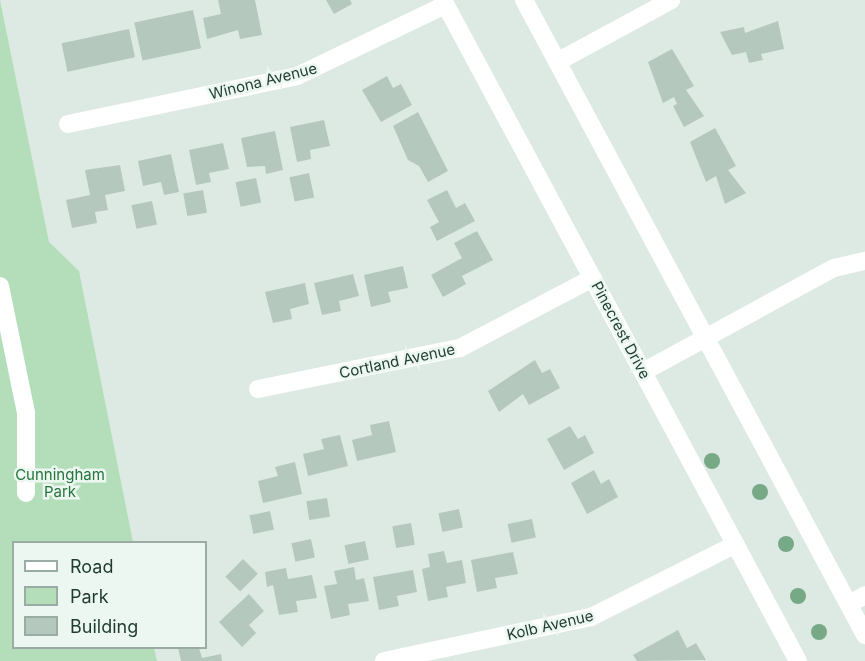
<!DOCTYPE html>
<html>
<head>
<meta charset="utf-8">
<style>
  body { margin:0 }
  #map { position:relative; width:865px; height:661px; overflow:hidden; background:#ddeae3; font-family:Inter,sans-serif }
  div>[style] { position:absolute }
  .green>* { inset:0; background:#b4deba }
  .building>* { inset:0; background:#b5c8be; transform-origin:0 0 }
  .minor>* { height:18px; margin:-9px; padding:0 9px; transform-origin:9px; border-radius:9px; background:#fff }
  .trees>* { width:16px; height:16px; margin:-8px; border-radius:50%; background:#78a987 }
  span { translate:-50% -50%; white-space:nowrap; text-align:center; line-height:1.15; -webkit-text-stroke:5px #edf7f1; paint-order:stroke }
  .street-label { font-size:15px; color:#1e3b30 }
  .park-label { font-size:15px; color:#25743b }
  .legend { position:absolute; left:12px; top:541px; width:195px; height:108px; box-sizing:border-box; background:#edf7f1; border:2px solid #9aaca4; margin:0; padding:8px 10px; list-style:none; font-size:18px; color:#1e3b30 }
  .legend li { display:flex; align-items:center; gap:12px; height:30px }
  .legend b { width:30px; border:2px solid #9aaca4 }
</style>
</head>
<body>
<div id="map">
  <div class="green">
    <i style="clip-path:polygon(0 0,49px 242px,79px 271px,133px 542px,14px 542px,14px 648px,154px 648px,157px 661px,0 661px)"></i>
  </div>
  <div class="building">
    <i style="clip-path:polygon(218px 0,255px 0,262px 35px,240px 39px,238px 30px,207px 39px,203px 18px,221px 14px)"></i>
    <i style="clip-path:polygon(326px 0,350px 0,352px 4px,334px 14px)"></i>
    <i style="left:193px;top:10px;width:39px;height:60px;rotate:78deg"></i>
    <i style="clip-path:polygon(778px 21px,784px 49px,761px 54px,763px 60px,749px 63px,746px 52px,732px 55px,720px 32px,744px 27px,745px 33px)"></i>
    <i style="left:129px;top:29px;width:29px;height:69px;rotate:78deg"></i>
    <i style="clip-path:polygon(672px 49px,694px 86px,686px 90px,704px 116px,684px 127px,673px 106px,677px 104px,674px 97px,663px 103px,648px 62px)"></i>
    <i style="clip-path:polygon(387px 76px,393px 88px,401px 84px,412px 105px,381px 122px,362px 90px)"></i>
    <i style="clip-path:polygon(418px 112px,448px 171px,428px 182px,419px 166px,408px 160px,393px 126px)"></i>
    <i style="clip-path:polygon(324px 120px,330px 146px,310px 150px,311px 159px,297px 162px,290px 127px)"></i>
    <i style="clip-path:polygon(715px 128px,736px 166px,728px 170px,746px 193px,725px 204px,716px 176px,706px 182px,690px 142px)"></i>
    <i style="clip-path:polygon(275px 131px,283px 170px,266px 174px,265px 166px,247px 167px,241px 138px)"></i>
    <i style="clip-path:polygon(223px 143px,229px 169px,209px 173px,211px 182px,196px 185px,189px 150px)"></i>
    <i style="clip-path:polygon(171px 154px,179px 192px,164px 195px,161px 182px,143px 186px,138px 161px)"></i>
    <i style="clip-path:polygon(120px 165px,125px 191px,105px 195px,108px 210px,95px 212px,97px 223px,72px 228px,66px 200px,90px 195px,85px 170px)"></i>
    <i style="left:309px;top:173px;width:25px;height:20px;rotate:78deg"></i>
    <i style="left:256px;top:178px;width:25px;height:21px;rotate:78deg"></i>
    <i style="left:203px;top:190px;width:23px;height:20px;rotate:80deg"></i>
    <i style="clip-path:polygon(447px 190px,456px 208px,465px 203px,475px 221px,437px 241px,430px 227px,439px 222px,427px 200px)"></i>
    <i style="left:152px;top:201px;width:24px;height:21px;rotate:78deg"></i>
    <i style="clip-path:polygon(477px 231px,493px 260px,462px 276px,466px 284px,443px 297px,431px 275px,462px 258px,454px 243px)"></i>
    <i style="clip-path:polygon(403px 266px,408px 288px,388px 292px,391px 302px,371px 307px,364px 275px)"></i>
    <i style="clip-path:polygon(353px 274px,359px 296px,339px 301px,341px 311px,322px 315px,314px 283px)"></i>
    <i style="clip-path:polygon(305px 283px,309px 304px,290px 309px,292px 319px,273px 323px,265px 292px)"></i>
    <i style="clip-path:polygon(535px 360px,542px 373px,550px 369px,560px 388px,529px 405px,523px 394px,499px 412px,488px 391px)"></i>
    <i style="clip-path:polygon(389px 421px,396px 452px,357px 461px,352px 440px,372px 435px,370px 425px)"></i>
    <i style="clip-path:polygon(570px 426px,578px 439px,585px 435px,594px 453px,564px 470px,547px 439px)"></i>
    <i style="clip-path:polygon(340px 435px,348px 466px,308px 476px,303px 454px,324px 449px,321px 439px)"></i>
    <i style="clip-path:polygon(295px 462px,302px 494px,263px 503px,258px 481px,278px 476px,275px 467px)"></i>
    <i style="clip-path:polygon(594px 470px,601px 484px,609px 479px,618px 497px,587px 514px,571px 483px)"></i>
    <i style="left:327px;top:498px;width:19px;height:21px;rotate:81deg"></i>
    <i style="left:459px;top:509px;width:19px;height:21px;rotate:78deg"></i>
    <i style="left:270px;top:511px;width:19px;height:21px;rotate:78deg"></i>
    <i style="left:532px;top:519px;width:19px;height:25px;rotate:78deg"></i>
    <i style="left:411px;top:523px;width:22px;height:19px;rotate:80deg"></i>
    <i style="left:311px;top:539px;width:19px;height:20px;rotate:78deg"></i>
    <i style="left:365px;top:541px;width:19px;height:21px;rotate:78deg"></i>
    <i style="clip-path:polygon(444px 551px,447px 563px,462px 560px,466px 583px,446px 587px,448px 597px,428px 601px,422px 569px,430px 567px,428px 554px)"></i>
    <i style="clip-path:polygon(513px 552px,518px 574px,495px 578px,497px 588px,477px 592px,471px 560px)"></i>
    <i style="left:243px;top:559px;width:21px;height:25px;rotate:45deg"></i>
    <i style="clip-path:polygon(354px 567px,356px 580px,364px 578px,369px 601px,348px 604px,350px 615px,331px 619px,324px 586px,337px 584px,334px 571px)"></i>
    <i style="clip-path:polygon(286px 568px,288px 579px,312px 575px,317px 598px,296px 601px,298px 612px,279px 615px,273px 585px,267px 587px,265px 572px)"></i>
    <i style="clip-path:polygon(413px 570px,417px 592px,397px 596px,399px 606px,379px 610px,373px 577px)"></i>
    <i style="clip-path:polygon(249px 594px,264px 611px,249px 625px,256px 633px,242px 647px,219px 622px)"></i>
    <i style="clip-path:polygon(678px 630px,687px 648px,696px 643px,706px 660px,637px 661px,633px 655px)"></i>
    <i style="clip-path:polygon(178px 648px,199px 648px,202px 658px,221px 654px,222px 661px,181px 661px)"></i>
  </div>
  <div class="minor">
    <i style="left:443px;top:0;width:750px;rotate:61.76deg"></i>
    <i style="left:524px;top:0;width:721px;rotate:61.76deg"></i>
    <i style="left:557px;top:62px;width:130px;rotate:-28.5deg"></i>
    <i style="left:68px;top:124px;width:234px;rotate:-11.8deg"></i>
    <i style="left:297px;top:76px;width:164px;rotate:-25.6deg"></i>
    <i style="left:0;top:286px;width:130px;rotate:78.4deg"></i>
    <i style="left:26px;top:413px;width:80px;rotate:90deg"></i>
    <i style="left:643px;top:372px;width:217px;rotate:-28.6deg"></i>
    <i style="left:834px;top:268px;width:32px;rotate:-13deg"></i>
    <i style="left:258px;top:389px;width:206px;rotate:-11.5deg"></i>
    <i style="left:460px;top:348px;width:150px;rotate:-27.8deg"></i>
    <i style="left:849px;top:604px;width:18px;rotate:-29deg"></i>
    <i style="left:384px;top:661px;width:212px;rotate:-12deg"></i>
    <i style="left:591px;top:617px;width:162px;rotate:-26.7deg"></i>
  </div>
  <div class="trees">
    <i style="left:712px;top:461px"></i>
    <i style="left:760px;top:492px"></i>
    <i style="left:786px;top:544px"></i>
    <i style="left:798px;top:596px"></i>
    <i style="left:819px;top:632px"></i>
  </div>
  <div class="street-label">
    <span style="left:263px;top:81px;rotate:-14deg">Winona Avenue</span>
    <span style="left:621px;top:330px;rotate:62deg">Pinecrest Drive</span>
    <span style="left:397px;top:361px;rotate:-12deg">Cortland Avenue</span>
    <span style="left:550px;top:625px;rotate:-13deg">Kolb Avenue</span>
  </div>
  <div class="park-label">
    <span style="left:60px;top:483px">Cunningham<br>Park</span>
  </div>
  <ul class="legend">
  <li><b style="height:8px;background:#fff"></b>Road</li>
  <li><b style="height:16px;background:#b4deba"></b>Park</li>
  <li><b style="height:16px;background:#b5c8be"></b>Building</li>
  </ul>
</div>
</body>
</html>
